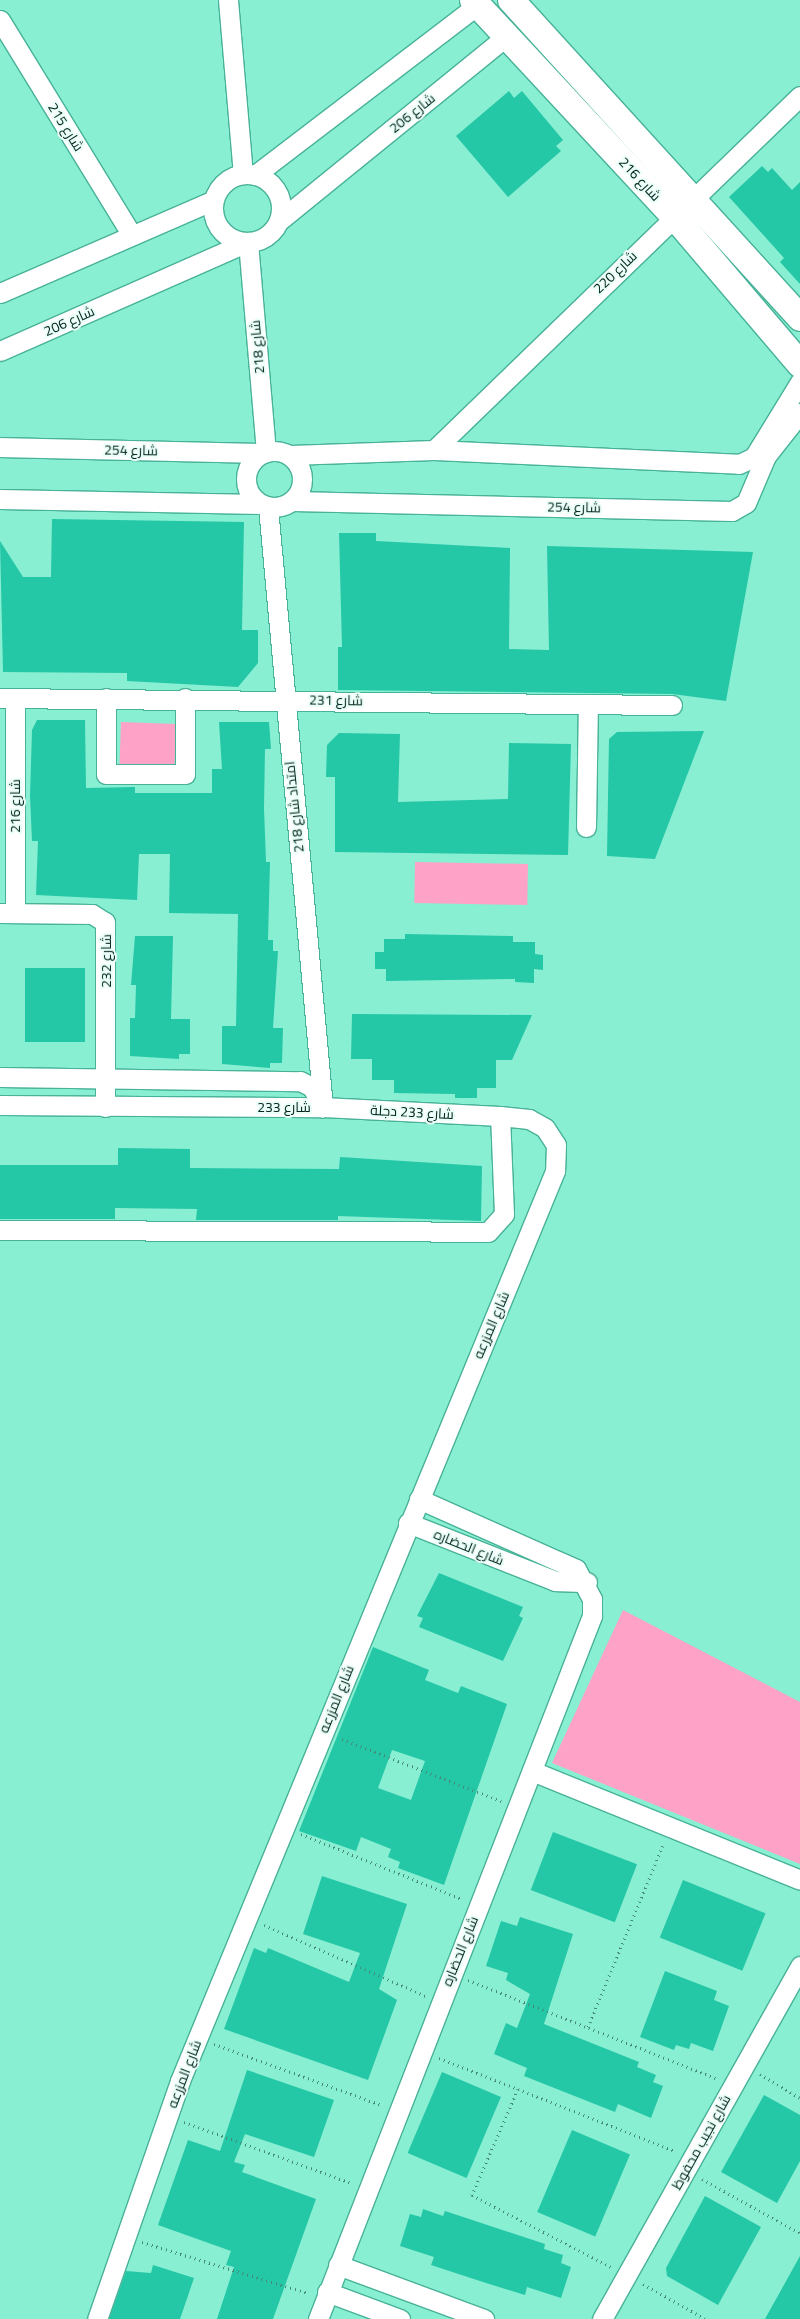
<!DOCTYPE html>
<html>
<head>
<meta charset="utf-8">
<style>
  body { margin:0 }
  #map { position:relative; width:800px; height:2319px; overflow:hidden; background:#88efd3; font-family:Georgia,Cairo,serif }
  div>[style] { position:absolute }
  .green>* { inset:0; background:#fea2c7; transform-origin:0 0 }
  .building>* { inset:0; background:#24c7a6; transform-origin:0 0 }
  .path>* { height:3px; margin-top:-1.5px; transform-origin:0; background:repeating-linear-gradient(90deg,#448876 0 1px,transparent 0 5px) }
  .roads { filter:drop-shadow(1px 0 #48b298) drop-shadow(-1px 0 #48b298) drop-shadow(0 1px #48b298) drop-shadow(0 -1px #48b298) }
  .street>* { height:19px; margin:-9.5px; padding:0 9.5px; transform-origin:9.5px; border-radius:9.5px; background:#fff }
  .street>.ring { margin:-9.5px; padding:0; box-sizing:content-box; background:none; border:19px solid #fff; border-radius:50% }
  .secondary>* { height:26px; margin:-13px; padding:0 13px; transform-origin:13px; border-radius:13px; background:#fff }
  span { translate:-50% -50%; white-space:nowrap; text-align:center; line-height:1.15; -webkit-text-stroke:4px #ebfef8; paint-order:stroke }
  .street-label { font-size:14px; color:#04271f }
</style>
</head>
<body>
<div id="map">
  <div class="green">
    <i style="left:121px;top:722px;width:55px;height:47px;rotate:2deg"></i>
    <i style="left:415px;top:862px;width:113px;height:41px;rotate:1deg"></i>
    <i style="clip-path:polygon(623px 1610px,800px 1702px,800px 1864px,552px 1763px)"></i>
  </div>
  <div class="building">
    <i style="clip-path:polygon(509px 91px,514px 98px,522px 91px,563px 140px,556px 146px,561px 151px,508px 197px,456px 136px)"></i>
    <i style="clip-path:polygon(762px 166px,768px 172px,772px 168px,792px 190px,800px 182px,800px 284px,780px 262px,784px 258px,729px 197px)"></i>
    <i style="clip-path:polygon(52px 519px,244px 522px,242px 630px,258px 630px,258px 663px,238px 687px,127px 681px,127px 673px,3px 672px,0 541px,23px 577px,51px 577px)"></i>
    <i style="clip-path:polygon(339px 533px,376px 533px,376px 541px,510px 548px,509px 649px,549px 650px,547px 546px,753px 552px,726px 701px,672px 694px,338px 690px,338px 647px,342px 647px)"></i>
    <i style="clip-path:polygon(37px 720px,85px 720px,86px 788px,135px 787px,135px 793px,212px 793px,212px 769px,222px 769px,219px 722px,269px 722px,271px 749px,265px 749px,264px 808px,266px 862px,270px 862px,268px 940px,273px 940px,273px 951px,278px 951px,273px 1028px,283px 1028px,282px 1063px,270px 1063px,270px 1068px,222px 1064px,222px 1026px,236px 1026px,238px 914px,169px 913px,170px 854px,139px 854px,137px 900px,36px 895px,38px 841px,32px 841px,30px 796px,32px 730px)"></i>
    <i style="clip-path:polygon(704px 731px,655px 859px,607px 856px,609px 739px,617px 732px)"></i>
    <i style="clip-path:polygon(339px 733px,400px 734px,398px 802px,508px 799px,509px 743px,571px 744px,568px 855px,335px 852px,335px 777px,326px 777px,327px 745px)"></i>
    <i style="clip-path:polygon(405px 934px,513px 936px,513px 942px,535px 942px,535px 954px,543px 955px,543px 970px,534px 969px,534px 983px,515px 982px,515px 979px,386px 981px,386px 969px,375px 969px,375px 952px,384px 952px,384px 939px,405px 939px)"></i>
    <i style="clip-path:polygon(135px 936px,173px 936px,171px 1019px,190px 1019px,190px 1054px,179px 1054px,179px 1059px,130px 1056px,130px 1018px,135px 1018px,136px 985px,131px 985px)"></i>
    <i style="left:85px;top:968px;width:74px;height:60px;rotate:90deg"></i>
    <i style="clip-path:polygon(352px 1014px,532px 1015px,512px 1060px,496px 1060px,496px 1088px,477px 1088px,477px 1098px,455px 1098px,455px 1094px,394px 1093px,394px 1080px,372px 1080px,372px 1059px,351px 1059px)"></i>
    <i style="clip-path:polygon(118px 1148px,190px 1149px,190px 1168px,339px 1169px,340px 1157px,482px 1166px,481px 1221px,338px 1216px,338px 1220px,196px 1220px,197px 1209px,115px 1208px,115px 1219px,0 1219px,0 1165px,118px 1165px)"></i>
    <i style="clip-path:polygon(439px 1573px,523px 1607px,519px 1616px,523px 1618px,503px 1661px,419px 1627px,423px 1618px,417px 1616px)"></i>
    <i style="clip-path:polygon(evenodd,373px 1647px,429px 1670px,425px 1680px,458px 1693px,461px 1686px,507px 1704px,444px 1885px,398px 1868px,400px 1862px,388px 1857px,391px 1849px,361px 1837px,356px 1851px,299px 1831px,373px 1647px,392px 1750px,425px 1761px,411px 1800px,378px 1788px,392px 1750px)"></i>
    <i style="left:553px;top:1832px;width:90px;height:62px;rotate:21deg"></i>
    <i style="clip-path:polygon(322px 1876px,407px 1904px,379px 1989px,397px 2000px,368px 2080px,224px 2029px,254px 1948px,266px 1953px,268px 1948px,349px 1982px,360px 1953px,303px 1934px)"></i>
    <i style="left:683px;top:1880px;width:89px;height:62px;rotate:22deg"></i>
    <i style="clip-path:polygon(520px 1917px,573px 1934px,544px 2024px,639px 2062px,637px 2067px,656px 2075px,653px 2082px,663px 2086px,651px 2118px,618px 2104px,615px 2112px,524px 2076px,527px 2068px,494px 2054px,506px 2023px,517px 2028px,530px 1994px,506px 1980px,508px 1973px,486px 1966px,501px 1921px,517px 1926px)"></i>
    <i style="clip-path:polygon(665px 1971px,717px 1991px,714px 2000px,729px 2006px,713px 2051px,691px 2043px,689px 2049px,676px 2045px,674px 2050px,640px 2037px)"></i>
    <i style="clip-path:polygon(247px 2070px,334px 2100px,314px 2157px,245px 2134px,234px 2162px,245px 2165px,242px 2172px,316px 2199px,273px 2319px,217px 2319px,234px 2267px,226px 2265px,231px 2251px,158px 2225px,188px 2140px,220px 2151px)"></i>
    <i style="left:442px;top:2072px;width:64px;height:88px;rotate:23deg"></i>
    <i style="clip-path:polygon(764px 2095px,800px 2115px,800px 2161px,777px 2203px,721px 2172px)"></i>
    <i style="left:572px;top:2130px;width:63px;height:89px;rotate:23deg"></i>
    <i style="clip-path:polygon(705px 2196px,761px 2227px,718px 2305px,667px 2276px,666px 2268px)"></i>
    <i style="clip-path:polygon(423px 2209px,443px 2216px,445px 2211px,545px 2244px,544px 2249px,563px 2255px,561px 2263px,571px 2267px,561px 2298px,527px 2287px,525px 2295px,486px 2283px,431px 2265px,434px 2257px,400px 2246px,410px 2214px,421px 2217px)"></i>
    <i style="clip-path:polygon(800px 2256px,800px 2319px,765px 2319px)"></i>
    <i style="clip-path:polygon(153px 2265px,194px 2278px,180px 2319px,109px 2319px,126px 2271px,151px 2273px)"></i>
  </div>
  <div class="path">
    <i style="left:342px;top:1739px;width:171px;rotate:21.3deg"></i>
    <i style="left:301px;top:1834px;width:174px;rotate:22deg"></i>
    <i style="left:264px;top:1925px;width:177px;rotate:23.7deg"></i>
    <i style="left:468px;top:1980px;width:267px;rotate:21.6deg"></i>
    <i style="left:588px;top:2027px;width:199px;rotate:-67.6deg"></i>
    <i style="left:214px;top:2044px;width:179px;rotate:20deg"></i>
    <i style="left:439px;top:2058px;width:254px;rotate:21.5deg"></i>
    <i style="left:760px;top:2074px;width:47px;rotate:31deg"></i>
    <i style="left:518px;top:2089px;width:116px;rotate:113.5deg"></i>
    <i style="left:472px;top:2195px;width:157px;rotate:27.4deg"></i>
    <i style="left:184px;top:2122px;width:179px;rotate:20deg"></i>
    <i style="left:702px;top:2179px;width:112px;rotate:28.9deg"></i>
    <i style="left:142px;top:2242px;width:174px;rotate:17.1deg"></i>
    <i style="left:643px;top:2284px;width:72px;rotate:29.1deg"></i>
  </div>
  <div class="roads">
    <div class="street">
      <i style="left:228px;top:0;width:175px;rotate:85.1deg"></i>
      <i style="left:0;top:20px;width:251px;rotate:58.5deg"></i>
      <i class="ring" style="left:213px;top:174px;width:49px;height:49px"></i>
      <i style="left:255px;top:175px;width:280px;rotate:-37.4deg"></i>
      <i style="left:279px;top:221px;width:294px;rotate:-39.1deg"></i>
      <i style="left:248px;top:242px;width:211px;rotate:85.1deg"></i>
      <i style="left:0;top:293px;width:233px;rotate:-23.5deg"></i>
      <i style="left:0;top:351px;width:270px;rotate:-23.8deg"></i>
      <i style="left:0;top:447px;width:262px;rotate:1.3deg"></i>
      <i style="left:434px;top:450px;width:509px;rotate:-44.05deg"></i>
      <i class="ring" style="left:246px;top:451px;width:37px;height:37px"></i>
      <i style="left:290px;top:455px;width:144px;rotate:-2deg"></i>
      <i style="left:434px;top:450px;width:305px;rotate:2.6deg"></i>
      <i style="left:739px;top:464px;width:17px;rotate:-25deg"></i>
      <i style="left:754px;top:457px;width:88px;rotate:-58.5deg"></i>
      <i style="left:0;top:499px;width:260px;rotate:1.1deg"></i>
      <i style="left:293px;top:501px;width:439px;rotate:1.3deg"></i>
      <i style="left:732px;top:511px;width:16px;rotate:-30deg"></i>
      <i style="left:746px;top:503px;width:51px;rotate:-66.9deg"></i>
      <i style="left:766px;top:456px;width:55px;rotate:-51.7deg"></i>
      <i style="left:268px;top:507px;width:603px;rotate:84.76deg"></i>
      <i style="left:0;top:698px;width:672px;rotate:0.6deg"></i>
      <i style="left:15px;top:698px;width:215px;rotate:90deg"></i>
      <i style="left:106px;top:698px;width:76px;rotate:90deg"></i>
      <i style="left:106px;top:774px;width:79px"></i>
      <i style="left:185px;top:774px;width:76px;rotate:-90deg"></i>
      <i style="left:586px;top:827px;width:123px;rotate:-89.1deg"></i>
      <i style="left:0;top:913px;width:92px;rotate:0.6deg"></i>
      <i style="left:92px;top:914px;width:15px;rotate:32deg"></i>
      <i style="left:105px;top:922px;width:185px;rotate:90deg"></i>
      <i style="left:0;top:1077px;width:300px;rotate:0.8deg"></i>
      <i style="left:300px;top:1081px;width:13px;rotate:27deg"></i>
      <i style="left:312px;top:1087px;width:19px;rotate:62deg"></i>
      <i style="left:0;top:1105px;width:323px;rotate:0.4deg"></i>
      <i style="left:323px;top:1107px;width:177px;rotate:2.9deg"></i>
      <i style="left:500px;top:1116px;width:29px;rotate:6deg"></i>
      <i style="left:529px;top:1119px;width:18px;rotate:29deg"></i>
      <i style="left:545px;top:1128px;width:20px;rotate:57deg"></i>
      <i style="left:556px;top:1145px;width:26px;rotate:92deg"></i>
      <i style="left:555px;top:1171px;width:984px;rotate:112.4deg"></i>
      <i style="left:180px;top:2081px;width:252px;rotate:109.2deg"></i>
      <i style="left:0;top:1230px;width:488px;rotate:0.2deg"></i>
      <i style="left:488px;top:1232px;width:24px;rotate:-48deg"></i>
      <i style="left:504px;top:1214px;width:98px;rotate:-92.3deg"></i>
      <i style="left:408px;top:1523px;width:158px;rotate:21.5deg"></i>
      <i style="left:555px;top:1581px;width:32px;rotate:2deg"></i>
      <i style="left:532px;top:1771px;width:289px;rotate:22.1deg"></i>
      <i style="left:338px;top:2265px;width:156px;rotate:20.3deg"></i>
      <i style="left:327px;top:2292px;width:78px;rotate:20.3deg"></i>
      <i style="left:318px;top:2319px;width:755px;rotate:-68.71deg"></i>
      <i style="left:592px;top:1616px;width:17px;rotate:-90deg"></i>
      <i style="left:592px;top:1599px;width:34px;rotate:-118deg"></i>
      <i style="left:576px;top:1569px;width:172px;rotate:-156deg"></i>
      <i style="left:602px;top:2319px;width:405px;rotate:-60.7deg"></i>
    </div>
    <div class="secondary">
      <i style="left:473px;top:0;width:294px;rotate:47.1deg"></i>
      <i style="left:673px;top:215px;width:196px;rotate:49.6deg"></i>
      <i style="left:511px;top:0;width:430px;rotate:47.7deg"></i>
    </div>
  </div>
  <div class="street-label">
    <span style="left:412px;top:113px;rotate:-39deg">شارع 206</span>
    <span style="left:66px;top:127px;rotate:58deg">شارع 215</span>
    <span style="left:640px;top:179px;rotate:47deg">شارع 216</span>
    <span style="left:615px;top:272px;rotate:-44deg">شارع 220</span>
    <span style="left:69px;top:321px;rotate:-24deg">شارع 206</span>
    <span style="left:257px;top:347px;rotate:-95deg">شارع 218</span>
    <span style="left:131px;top:450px;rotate:1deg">شارع 254</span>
    <span style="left:574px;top:507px;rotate:1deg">شارع 254</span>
    <span style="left:336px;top:700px;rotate:1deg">شارع 231</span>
    <span style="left:15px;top:806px;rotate:-90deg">شارع 216</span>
    <span style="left:294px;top:807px;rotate:-96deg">امتداد شارع 218</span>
    <span style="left:106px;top:961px;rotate:-90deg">شارع 232</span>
    <span style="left:284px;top:1107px">شارع 233</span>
    <span style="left:412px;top:1112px;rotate:3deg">شارع 233 دجلة</span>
    <span style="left:491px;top:1325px;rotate:-67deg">شارع المزرعه</span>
    <span style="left:469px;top:1547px;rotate:22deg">شارع الحضاره</span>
    <span style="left:336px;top:1699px;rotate:-68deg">شارع المزرعه</span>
    <span style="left:460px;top:1951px;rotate:-68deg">شارع الحضاره</span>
    <span style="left:184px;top:2074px;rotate:-69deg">شارع المزرعه</span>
    <span style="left:701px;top:2142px;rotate:-61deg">شارع نجيب محفوظ</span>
  </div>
</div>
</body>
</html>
